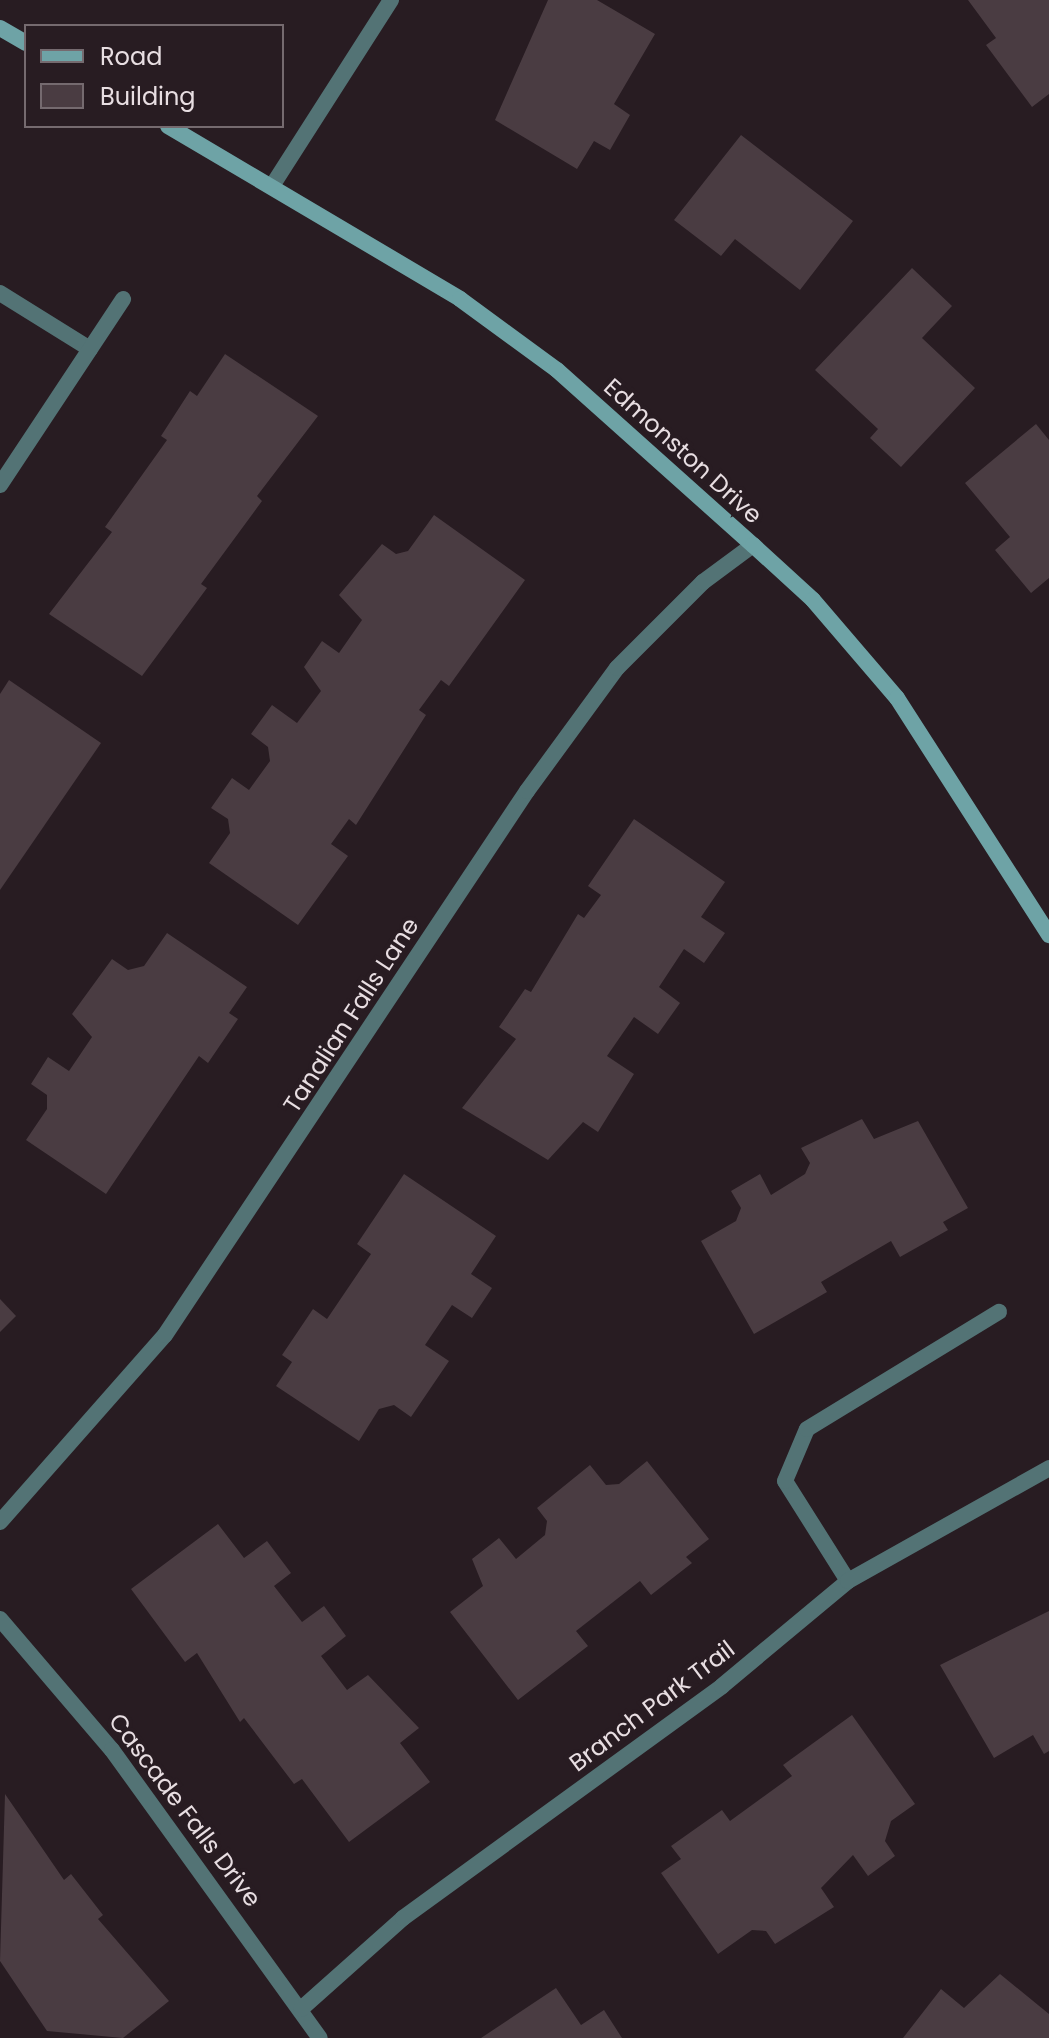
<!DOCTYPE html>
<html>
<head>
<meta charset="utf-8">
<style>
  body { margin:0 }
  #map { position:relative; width:1049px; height:2038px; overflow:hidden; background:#281c22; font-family:Poppins,sans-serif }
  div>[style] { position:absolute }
  .building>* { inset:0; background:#4a3c42 }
  .street>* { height:16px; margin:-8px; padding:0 8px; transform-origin:8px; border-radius:8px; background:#537375 }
  .secondary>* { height:16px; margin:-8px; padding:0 8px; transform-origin:8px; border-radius:8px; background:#6ea3a6 }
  span { translate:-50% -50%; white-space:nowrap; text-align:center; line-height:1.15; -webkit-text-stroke:8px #281c22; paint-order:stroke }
  .street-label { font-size:24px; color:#e8dee2 }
  .legend { position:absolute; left:24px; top:24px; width:260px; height:104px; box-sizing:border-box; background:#281c22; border:2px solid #756a6f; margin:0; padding:10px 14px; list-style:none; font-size:24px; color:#e8dee2 }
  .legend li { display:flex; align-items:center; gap:16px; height:40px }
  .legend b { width:40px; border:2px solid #756a6f }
</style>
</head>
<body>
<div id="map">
  <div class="building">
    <i style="clip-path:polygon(548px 0,597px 0,655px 34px,614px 104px,630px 115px,610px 150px,594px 141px,577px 169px,495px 120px)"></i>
    <i style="clip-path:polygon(968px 0,1049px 0,1049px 94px,1032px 107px,986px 45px,996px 38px)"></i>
    <i style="clip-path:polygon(741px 135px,853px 221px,800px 290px,735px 239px,721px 256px,674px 220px)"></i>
    <i style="clip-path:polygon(912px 268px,952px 306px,922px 338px,975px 388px,901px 467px,870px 438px,878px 429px,815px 370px)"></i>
    <i style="clip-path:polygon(225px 354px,318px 416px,257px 496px,262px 501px,201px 584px,207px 588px,142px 676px,49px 614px,112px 532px,105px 527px,167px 440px,161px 436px,190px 391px,197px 396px)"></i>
    <i style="clip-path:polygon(1036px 424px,1049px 440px,1049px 578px,1031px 593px,995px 550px,1010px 537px,965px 483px)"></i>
    <i style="clip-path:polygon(434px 515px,525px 580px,449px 686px,441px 680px,419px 710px,426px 715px,356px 825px,349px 819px,331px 844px,348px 856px,298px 925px,209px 863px,230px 833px,228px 819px,211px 808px,232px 778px,249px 790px,270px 761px,268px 747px,251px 734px,272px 705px,297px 723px,321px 691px,304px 667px,322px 641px,339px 653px,362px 620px,339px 595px,382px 544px,396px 554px,408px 551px)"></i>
    <i style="clip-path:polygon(9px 680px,101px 743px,0 890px,0 694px)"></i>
    <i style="clip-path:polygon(634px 819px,725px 882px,701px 917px,725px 933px,704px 963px,684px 949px,659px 987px,680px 1003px,658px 1034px,634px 1017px,607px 1056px,634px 1074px,598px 1132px,583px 1122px,548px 1160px,462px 1108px,516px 1039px,499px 1027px,525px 989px,531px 992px,578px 914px,584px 918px,601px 895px,588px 886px)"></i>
    <i style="clip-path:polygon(167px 933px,247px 987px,229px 1013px,238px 1019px,208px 1063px,199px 1056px,106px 1194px,26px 1140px,47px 1109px,47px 1095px,31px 1084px,48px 1057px,69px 1071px,92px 1037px,72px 1014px,112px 959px,128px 970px,144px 966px)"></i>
    <i style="clip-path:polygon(862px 1119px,874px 1139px,918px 1121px,968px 1208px,943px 1222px,948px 1230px,900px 1257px,891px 1241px,821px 1282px,827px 1292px,754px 1334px,701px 1241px,736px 1221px,741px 1208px,731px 1191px,760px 1174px,771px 1195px,805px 1174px,810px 1163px,801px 1148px)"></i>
    <i style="clip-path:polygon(404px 1174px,496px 1236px,471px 1274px,492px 1288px,472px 1318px,452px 1305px,425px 1345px,449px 1361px,411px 1417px,394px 1405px,379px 1409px,359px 1441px,276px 1386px,292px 1362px,282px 1355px,313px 1309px,327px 1319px,371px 1254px,357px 1244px)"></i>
    <i style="clip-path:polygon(0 1299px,16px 1316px,0 1332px)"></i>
    <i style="clip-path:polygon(647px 1461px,709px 1539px,686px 1557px,692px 1563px,651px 1595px,640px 1581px,576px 1631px,588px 1646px,518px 1700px,450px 1612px,483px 1586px,472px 1559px,499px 1538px,516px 1559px,545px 1535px,547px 1521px,537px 1508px,590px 1465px,606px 1485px,619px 1484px)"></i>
    <i style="clip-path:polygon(218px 1524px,244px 1558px,267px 1541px,291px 1573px,274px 1586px,302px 1622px,324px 1606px,346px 1636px,321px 1656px,347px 1690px,368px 1675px,419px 1728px,400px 1743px,430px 1782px,349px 1842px,302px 1779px,294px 1784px,244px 1718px,240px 1722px,197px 1653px,185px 1662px,131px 1589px)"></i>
    <i style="clip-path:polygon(1049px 1611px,1049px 1751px,1044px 1754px,1033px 1735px,994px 1758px,940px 1665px)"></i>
    <i style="clip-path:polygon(852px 1715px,915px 1804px,891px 1821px,885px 1841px,895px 1856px,868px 1876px,853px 1855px,821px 1888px,834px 1907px,775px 1944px,766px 1931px,752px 1930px,718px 1954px,661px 1873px,681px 1859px,671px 1846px,722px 1810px,730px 1821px,792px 1776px,783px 1765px)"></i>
    <i style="clip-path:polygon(5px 1794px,64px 1880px,71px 1874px,103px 1915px,98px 1919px,169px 2001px,123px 2038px,47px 2031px,0 1961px)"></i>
    <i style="clip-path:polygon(1000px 1974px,1049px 2014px,1049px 2038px,903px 2038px,941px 1989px,964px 2008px)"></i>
    <i style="clip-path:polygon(556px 1988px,581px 2025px,604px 2010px,622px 2038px,481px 2038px)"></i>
  </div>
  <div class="street">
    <i style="left:272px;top:186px;width:221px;rotate:-57.4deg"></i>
    <i style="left:0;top:293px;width:106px;rotate:31.9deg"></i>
    <i style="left:0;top:485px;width:223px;rotate:-56.5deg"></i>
    <i style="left:0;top:1522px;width:249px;rotate:-48.6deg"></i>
    <i style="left:165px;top:1335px;width:653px;rotate:-56.36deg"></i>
    <i style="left:527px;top:791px;width:152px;rotate:-53.8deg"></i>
    <i style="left:617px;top:668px;width:122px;rotate:-45deg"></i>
    <i style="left:703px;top:582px;width:62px;rotate:-36.5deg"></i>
    <i style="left:848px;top:1581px;width:118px;rotate:-122.2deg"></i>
    <i style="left:785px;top:1481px;width:56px;rotate:-67.1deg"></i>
    <i style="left:807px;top:1429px;width:225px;rotate:-31.4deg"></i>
    <i style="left:0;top:1619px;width:172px;rotate:49.5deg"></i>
    <i style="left:112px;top:1750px;width:355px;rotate:54.2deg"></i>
    <i style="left:301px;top:2009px;width:137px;rotate:-41.7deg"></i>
    <i style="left:403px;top:1918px;width:394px;rotate:-36deg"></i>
    <i style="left:722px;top:1686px;width:164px;rotate:-39.8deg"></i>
    <i style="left:848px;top:1581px;width:231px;rotate:-29.3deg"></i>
  </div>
  <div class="secondary">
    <i style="left:0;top:28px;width:30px;rotate:30deg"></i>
    <i style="left:168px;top:126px;width:339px;rotate:30.6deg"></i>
    <i style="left:460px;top:299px;width:120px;rotate:36.2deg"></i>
    <i style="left:557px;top:370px;width:263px;rotate:41.8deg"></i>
    <i style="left:753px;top:545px;width:81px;rotate:42.5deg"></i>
    <i style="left:813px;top:600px;width:129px;rotate:49.4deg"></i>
    <i style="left:897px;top:698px;width:282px;rotate:57.3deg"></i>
  </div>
  <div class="street-label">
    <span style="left:683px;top:451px;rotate:42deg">Edmonston Drive</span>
    <span style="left:351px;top:1015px;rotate:-57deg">Tanalian Falls Lane</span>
    <span style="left:652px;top:1706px;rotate:-37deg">Branch Park Trail</span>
    <span style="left:185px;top:1810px;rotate:53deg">Cascade Falls Drive</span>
  </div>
  <ul class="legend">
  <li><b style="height:10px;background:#6ea3a6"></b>Road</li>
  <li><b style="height:22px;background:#4a3c42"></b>Building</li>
  </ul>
</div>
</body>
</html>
